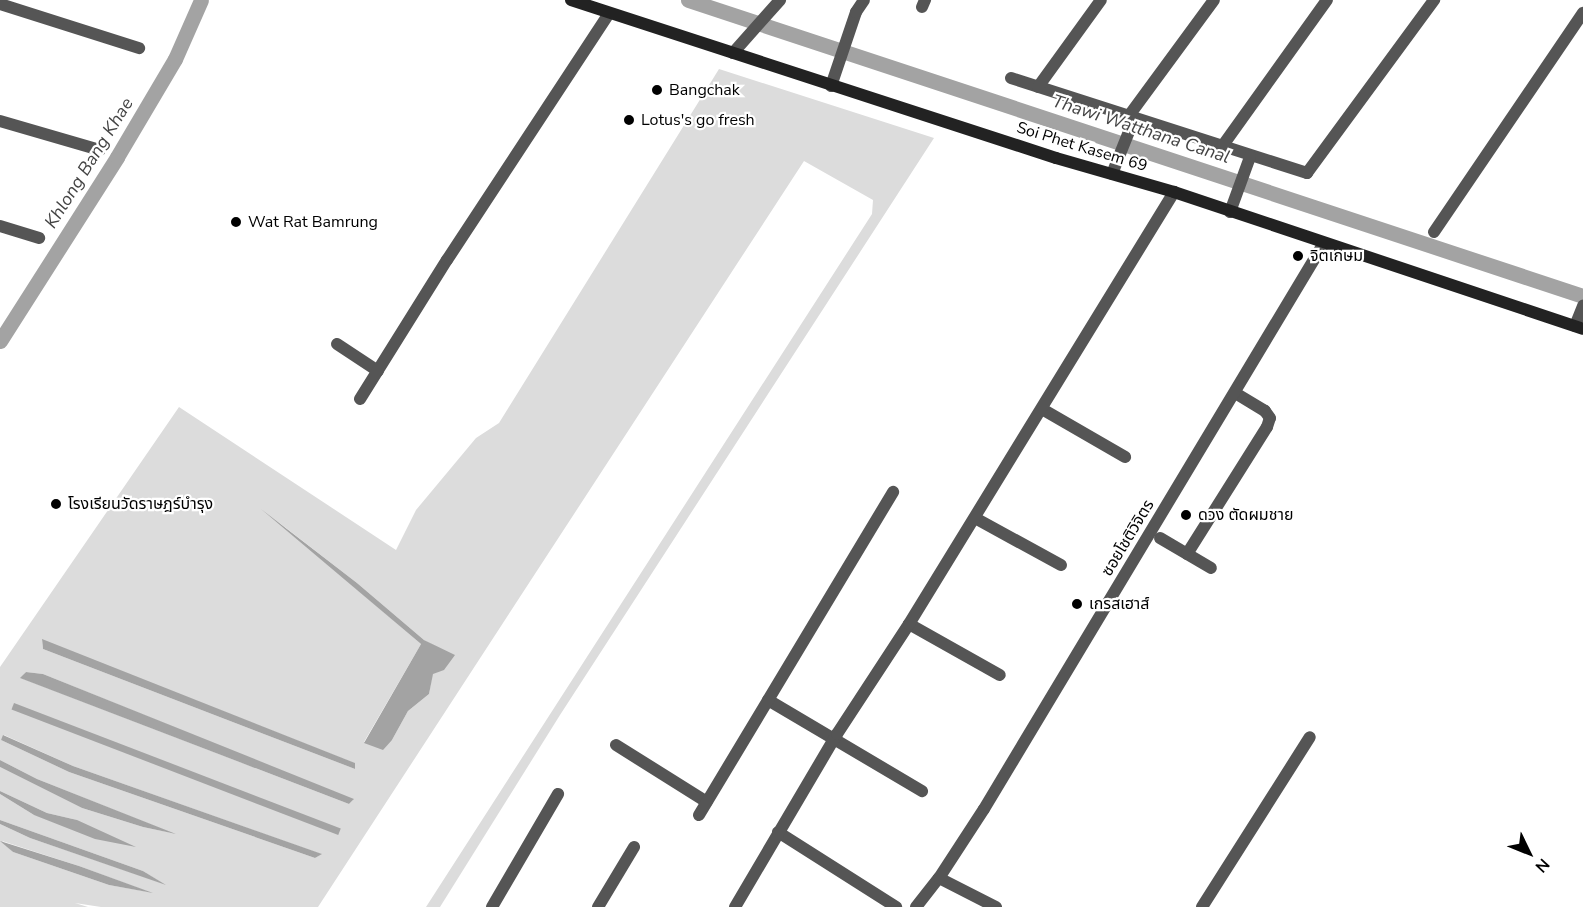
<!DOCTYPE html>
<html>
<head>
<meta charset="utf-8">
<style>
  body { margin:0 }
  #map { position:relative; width:1583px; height:907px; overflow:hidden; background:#fff; font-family:"Nunito Sans","Noto Sans Thai",sans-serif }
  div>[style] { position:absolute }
  .green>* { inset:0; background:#dcdcdc }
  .water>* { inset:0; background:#a3a3a3; transform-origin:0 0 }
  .canal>* { height:15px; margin:-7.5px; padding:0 7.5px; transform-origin:7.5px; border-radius:7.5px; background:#a3a3a3 }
  .minor>* { height:12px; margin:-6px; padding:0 6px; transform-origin:6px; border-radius:6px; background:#555 }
  .secondary>* { height:12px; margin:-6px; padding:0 6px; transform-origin:6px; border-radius:6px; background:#222 }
  .dots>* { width:16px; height:16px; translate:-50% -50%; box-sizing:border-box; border:3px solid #fff; border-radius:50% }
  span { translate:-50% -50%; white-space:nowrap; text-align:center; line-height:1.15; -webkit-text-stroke:4.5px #fff; paint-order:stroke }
  .poi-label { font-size:16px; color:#000 }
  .left { translate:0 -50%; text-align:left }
  .street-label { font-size:16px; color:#000 }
  .water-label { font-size:18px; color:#444; font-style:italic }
  .north { position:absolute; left:1499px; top:823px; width:60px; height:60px; -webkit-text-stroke:4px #fff; paint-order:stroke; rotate:133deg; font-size:16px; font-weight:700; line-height:24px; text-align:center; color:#000 }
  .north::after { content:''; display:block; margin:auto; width:21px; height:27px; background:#000; clip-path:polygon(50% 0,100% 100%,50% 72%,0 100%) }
</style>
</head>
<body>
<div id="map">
  <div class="green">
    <i style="clip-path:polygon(evenodd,719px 69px,934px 138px,560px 715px,440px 907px,426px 907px,872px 214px,873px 200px,804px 161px,318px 907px,101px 907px,75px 903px,88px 907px,0 907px,0 824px,30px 838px,162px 883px,143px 871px,0 820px,0 794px,34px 815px,77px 820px,47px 813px,0 791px,0 767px,82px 808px,143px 827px,172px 833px,37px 779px,0 760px,0 667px,179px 407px,396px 550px,416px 510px,476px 438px,499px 423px,719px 69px,277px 521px,357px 583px,424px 640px,437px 647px,429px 694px,408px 711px,392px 740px,364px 742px,421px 644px,277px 521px,719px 69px,42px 640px,354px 763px,355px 769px,43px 649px,42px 640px,719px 69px,26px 672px,43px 674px,353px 800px,349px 804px,21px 678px,26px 672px,719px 69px,4px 735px,73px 766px,321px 854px,315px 858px,69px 772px,1px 740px,4px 735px,719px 69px,2px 841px,79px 866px,149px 892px,109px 885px,13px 852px,2px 841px)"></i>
  </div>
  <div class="water">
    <i style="clip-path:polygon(261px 509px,357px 583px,424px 640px,455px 655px,444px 670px,433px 674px,429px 694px,408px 711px,392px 740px,383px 750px,364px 743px,421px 644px)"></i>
    <i style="clip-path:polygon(42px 639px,355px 763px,355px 769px,43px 649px)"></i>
    <i style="clip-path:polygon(26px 672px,43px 674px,354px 799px,349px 804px,20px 678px)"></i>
    <i style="left:14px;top:703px;width:350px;height:7px;rotate:21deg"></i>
    <i style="clip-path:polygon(3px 735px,73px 766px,322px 854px,315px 858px,69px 772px,1px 740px)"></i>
    <i style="clip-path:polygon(0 760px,37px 779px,176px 834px,143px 827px,82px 808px,0 767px)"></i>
    <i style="clip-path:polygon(0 791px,47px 813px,77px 820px,136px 847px,95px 839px,34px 815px,0 794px)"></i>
    <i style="clip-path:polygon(0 820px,143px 871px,166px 885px,30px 838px,0 824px)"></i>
    <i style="clip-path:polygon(0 841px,79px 866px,153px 893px,109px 885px,13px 852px)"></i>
  </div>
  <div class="canal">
    <i style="left:688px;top:0;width:943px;rotate:18.3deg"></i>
    <i style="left:0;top:341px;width:218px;rotate:-57.5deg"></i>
    <i style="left:117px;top:157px;width:114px;rotate:-59.4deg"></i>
    <i style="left:175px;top:59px;width:64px;rotate:-66.2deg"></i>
  </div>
  <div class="minor">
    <i style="left:0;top:4px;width:146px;rotate:17.6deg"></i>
    <i style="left:922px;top:7px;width:8px;rotate:-67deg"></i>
    <i style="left:733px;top:53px;width:71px;rotate:-48.4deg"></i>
    <i style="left:1011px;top:78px;width:311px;rotate:17.8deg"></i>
    <i style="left:1307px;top:173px;width:215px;rotate:-53.7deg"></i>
    <i style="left:831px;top:86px;width:78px;rotate:-71.3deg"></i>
    <i style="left:856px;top:12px;width:14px;rotate:-56deg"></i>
    <i style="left:1038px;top:87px;width:107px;rotate:-54.1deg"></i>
    <i style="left:1128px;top:117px;width:145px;rotate:-53.7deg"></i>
    <i style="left:0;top:121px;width:104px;rotate:16.2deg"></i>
    <i style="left:1221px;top:148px;width:182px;rotate:-54.4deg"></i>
    <i style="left:1112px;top:174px;width:59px;rotate:-68.2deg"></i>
    <i style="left:1230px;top:212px;width:59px;rotate:-70deg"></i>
    <i style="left:0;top:226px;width:41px;rotate:17.1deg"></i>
    <i style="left:1434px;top:232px;width:265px;rotate:-55.8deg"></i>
    <i style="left:1575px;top:326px;width:22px;rotate:-68deg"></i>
    <i style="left:337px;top:344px;width:49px;rotate:33.4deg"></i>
    <i style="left:360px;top:399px;width:164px;rotate:-58deg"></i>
    <i style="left:447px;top:260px;width:295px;rotate:-56.7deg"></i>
    <i style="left:1042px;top:409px;width:96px;rotate:30deg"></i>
    <i style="left:975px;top:518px;width:98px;rotate:28.7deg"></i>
    <i style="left:1160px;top:538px;width:59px;rotate:30.5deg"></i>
    <i style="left:1187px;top:554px;width:150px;rotate:-57.8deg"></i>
    <i style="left:1267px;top:427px;width:9px;rotate:-72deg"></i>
    <i style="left:1270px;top:418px;width:9px;rotate:-126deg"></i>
    <i style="left:1265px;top:411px;width:35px;rotate:-149deg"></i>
    <i style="left:909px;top:624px;width:104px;rotate:29.3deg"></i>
    <i style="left:768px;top:700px;width:179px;rotate:30.6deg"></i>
    <i style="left:616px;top:745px;width:107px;rotate:32.1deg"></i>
    <i style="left:699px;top:815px;width:377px;rotate:-59deg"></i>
    <i style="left:778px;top:832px;width:140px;rotate:32.4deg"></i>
    <i style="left:939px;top:878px;width:64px;rotate:27deg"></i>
    <i style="left:492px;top:907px;width:131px;rotate:-59.7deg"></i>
    <i style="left:598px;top:907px;width:70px;rotate:-59deg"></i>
    <i style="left:735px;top:907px;width:201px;rotate:-59.5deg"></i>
    <i style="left:837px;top:734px;width:131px;rotate:-56.8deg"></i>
    <i style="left:909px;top:624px;width:507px;rotate:-58.47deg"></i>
    <i style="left:916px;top:907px;width:37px;rotate:-52deg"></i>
    <i style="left:939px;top:878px;width:82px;rotate:-56.9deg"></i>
    <i style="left:984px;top:809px;width:660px;rotate:-59.01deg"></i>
    <i style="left:1202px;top:907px;width:201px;rotate:-57.6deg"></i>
  </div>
  <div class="secondary">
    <i style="left:571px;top:0;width:510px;rotate:18.04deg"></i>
    <i style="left:1056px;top:158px;width:123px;rotate:16.1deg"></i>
    <i style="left:1174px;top:192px;width:431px;rotate:18.5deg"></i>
  </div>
  <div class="dots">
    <i style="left:657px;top:90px;background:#000"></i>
    <i style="left:629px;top:120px;background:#000"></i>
    <i style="left:236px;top:222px;background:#000"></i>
    <i style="left:1298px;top:256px;background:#000"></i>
    <i style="left:56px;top:504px;background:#000"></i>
    <i style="left:1186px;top:515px;background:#000"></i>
    <i style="left:1077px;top:604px;background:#000"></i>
  </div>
  <div class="poi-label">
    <span class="left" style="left:669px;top:90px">Bangchak</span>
    <span class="left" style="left:641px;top:120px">Lotus's go fresh</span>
    <span class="left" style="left:248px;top:222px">Wat Rat Bamrung</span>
    <span class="left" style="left:1310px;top:256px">จิตเกษม</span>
    <span class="left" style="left:68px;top:504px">โรงเรียนวัดราษฎร์บำรุง</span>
    <span class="left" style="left:1198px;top:515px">ดวง ตัดผมชาย</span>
    <span class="left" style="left:1089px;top:604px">เกรสเฮาส์</span>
  </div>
  <div class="street-label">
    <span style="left:1082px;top:147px;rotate:17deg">Soi Phet Kasem 69</span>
    <span style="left:1128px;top:538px;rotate:-59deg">ซอยโชติวิจิตร</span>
  </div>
  <div class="water-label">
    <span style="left:1141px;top:129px;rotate:18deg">Thawi Watthana Canal</span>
    <span style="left:89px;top:163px;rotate:-58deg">Khlong Bang Khae</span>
  </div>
  <div class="north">N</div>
</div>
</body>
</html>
